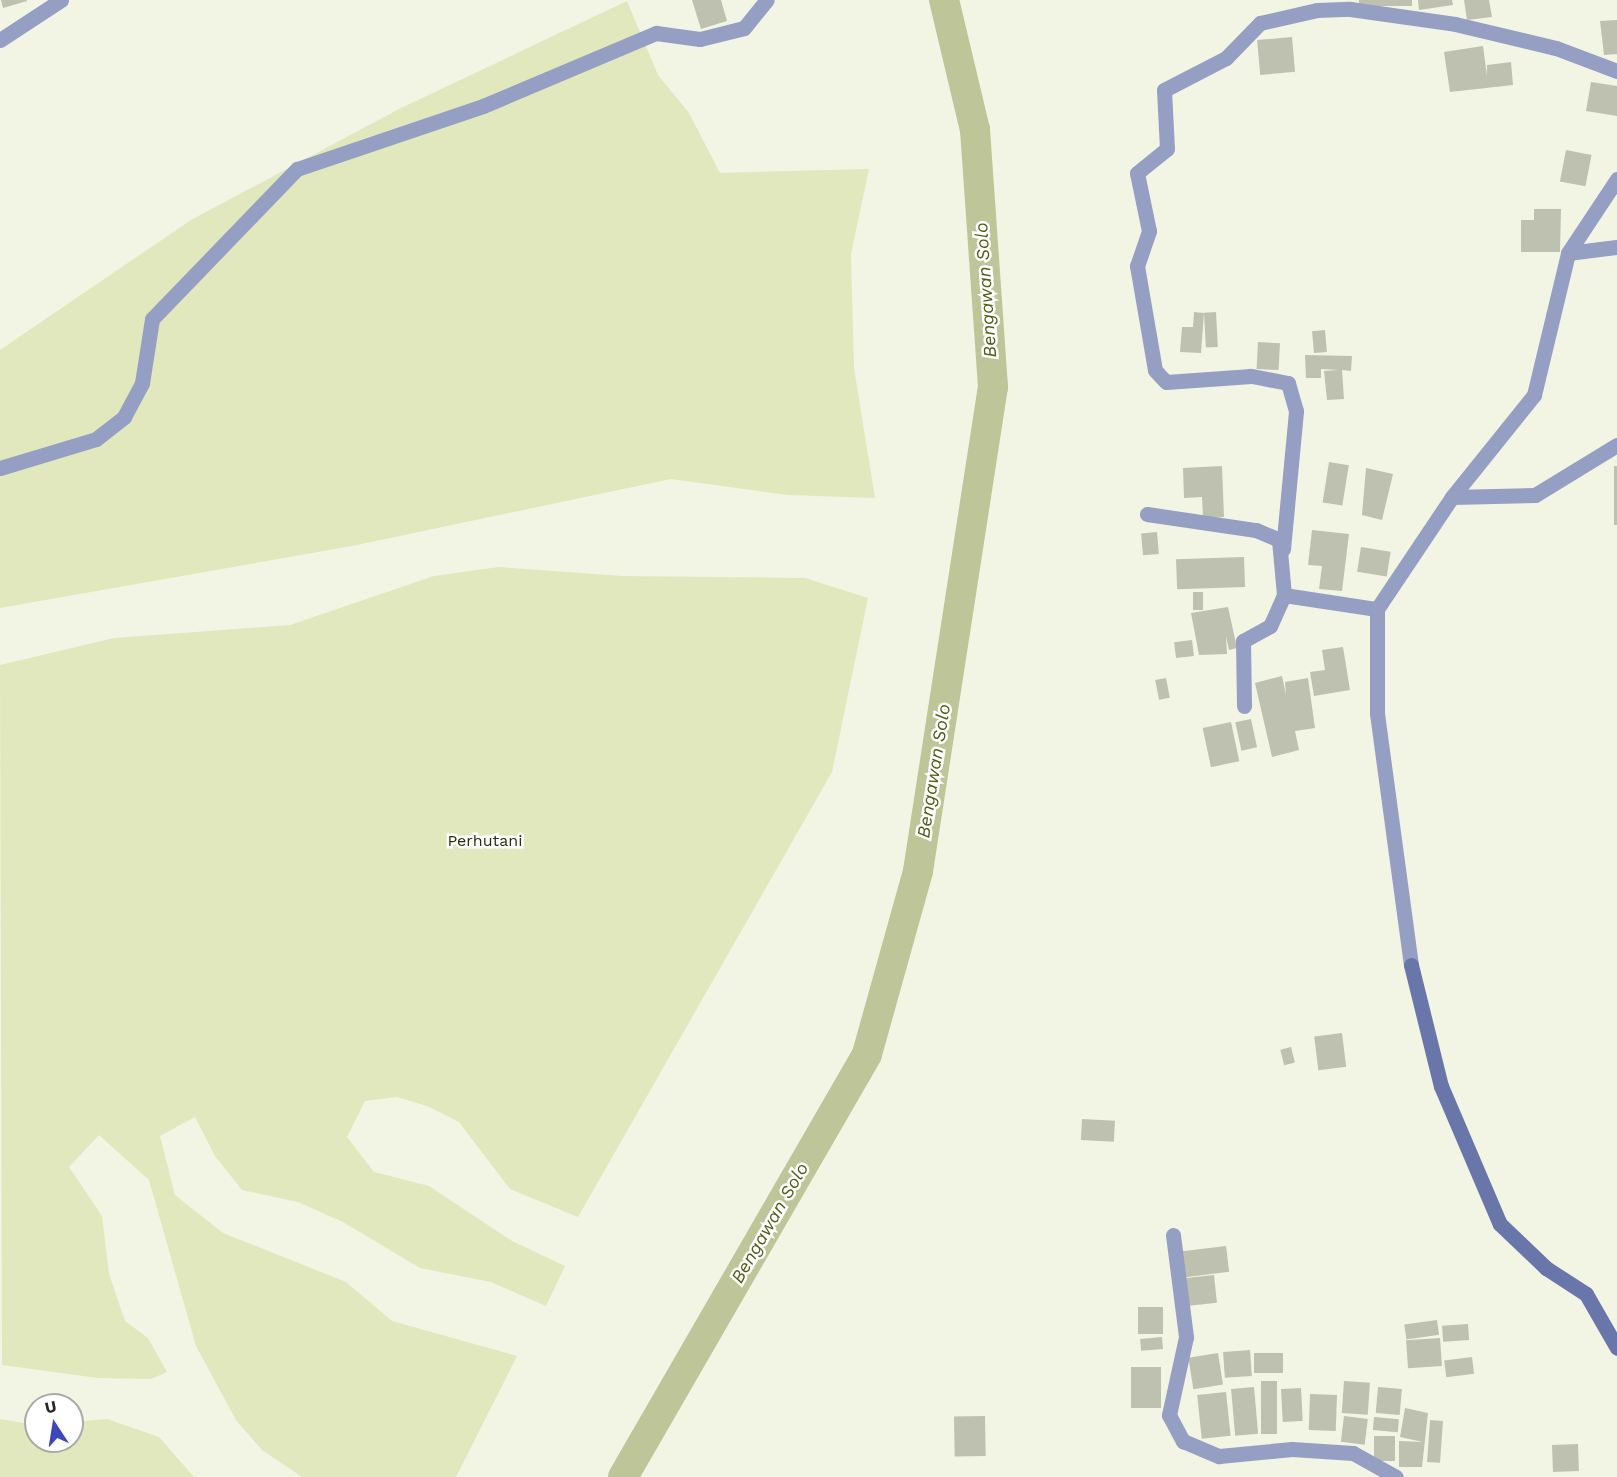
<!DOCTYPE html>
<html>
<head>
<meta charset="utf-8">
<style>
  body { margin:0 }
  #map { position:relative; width:1617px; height:1477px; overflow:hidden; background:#f2f5e3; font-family:"Work Sans",sans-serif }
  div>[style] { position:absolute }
  .green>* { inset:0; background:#e1e8bd }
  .river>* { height:30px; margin:-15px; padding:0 15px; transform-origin:15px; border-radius:15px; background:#bec598 }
  .building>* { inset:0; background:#bec1b0; transform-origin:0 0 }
  .minor>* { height:15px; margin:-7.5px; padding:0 7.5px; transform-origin:7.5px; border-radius:7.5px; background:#959fc3 }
  .secondary>* { height:15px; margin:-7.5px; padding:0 7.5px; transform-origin:7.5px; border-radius:7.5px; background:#6976aa }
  span { translate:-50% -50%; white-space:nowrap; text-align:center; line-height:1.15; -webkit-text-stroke:5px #fff; paint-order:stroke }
  .park-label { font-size:16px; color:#292d09 }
  .water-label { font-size:18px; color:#535a14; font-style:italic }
  .north { position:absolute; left:24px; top:1393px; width:60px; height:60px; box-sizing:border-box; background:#fff; border:2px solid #a9a9a7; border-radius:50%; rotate:348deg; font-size:16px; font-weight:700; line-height:24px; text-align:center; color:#282923 }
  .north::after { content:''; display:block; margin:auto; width:21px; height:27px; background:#3b47ba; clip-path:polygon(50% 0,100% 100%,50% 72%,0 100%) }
</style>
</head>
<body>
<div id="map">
  <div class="green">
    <i style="clip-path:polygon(627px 1px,658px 75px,689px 113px,720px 173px,869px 169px,851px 254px,854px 368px,875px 498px,787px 495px,671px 479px,352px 546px,0 608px,0 350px,191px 220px,399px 109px)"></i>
    <i style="clip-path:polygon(499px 567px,622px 576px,805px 578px,868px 598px,832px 772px,578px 1217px,510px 1189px,459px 1122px,427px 1106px,397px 1097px,365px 1101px,347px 1137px,374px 1172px,429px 1186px,512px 1241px,565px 1266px,546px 1306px,491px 1282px,420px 1268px,343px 1222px,298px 1202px,242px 1190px,215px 1156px,195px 1117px,160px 1136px,175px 1195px,223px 1233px,346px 1282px,392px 1321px,517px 1356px,456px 1477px,302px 1477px,262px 1450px,236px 1420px,196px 1346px,149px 1180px,99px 1135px,69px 1167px,102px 1216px,109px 1274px,125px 1321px,148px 1338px,167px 1372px,151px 1379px,98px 1378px,2px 1365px,0 665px,114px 638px,290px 625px,434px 576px)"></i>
    <i style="clip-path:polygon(0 1419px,36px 1425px,36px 1441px,72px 1441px,72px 1422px,107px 1419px,159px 1437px,194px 1477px,0 1477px)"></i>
  </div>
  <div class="river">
    <i style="left:623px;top:1477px;width:488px;rotate:-60deg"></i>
    <i style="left:867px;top:1054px;width:190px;rotate:-74.4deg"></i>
    <i style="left:918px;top:871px;width:490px;rotate:-81.2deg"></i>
    <i style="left:993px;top:387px;width:258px;rotate:-94deg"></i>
    <i style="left:975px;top:130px;width:134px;rotate:-103.4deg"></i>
  </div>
  <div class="building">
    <i style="clip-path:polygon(1px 0,27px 0,27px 1px,3px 8px)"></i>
    <i style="clip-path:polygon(692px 0,721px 0,727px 21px,701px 29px)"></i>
    <i style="left:1359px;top:0;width:53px;height:6px"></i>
    <i style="clip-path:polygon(1418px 0,1452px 0,1453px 5px,1419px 10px)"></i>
    <i style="clip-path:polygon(1464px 0,1489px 0,1492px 17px,1467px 20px)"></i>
    <i style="clip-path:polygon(1617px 20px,1617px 54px,1604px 55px,1600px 21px)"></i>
    <i style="left:1292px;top:37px;width:35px;height:35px;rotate:85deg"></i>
    <i style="clip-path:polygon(1483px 46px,1487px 76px,1487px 65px,1511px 62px,1513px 85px,1450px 92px,1444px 52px)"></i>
    <i style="clip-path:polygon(1591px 82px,1617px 86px,1617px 116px,1586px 111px)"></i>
    <i style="left:1566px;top:150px;width:26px;height:32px;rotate:11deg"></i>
    <i style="clip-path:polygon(1534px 209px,1561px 209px,1560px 252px,1521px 252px,1521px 220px,1534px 220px)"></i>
    <i style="clip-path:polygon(1194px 312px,1204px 313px,1201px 353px,1180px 352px,1182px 327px,1193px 327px)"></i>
    <i style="left:1216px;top:312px;width:35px;height:12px;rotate:87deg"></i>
    <i style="left:1325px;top:330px;width:22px;height:13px;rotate:85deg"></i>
    <i style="left:1258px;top:342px;width:22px;height:27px;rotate:3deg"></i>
    <i style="clip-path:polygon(1305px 355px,1352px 356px,1351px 371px,1342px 370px,1344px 399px,1327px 400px,1324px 371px,1338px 370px,1321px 369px,1321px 378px,1306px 378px)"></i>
    <i style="left:1329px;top:462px;width:20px;height:41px;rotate:9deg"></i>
    <i style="clip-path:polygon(1222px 466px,1224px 517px,1203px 518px,1202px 497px,1184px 498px,1183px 468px)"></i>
    <i style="left:1614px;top:466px;width:3px;height:59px"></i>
    <i style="clip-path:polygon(1366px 468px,1393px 474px,1382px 520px,1362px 515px)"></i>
    <i style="clip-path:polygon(1312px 530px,1349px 534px,1342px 591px,1319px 589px,1322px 566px,1308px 565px)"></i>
    <i style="left:1157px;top:532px;width:22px;height:16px;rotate:85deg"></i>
    <i style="left:1361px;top:547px;width:30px;height:25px;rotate:9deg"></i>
    <i style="left:1244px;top:557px;width:30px;height:68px;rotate:88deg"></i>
    <i style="left:1193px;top:592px;width:10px;height:18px"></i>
    <i style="clip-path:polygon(1228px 607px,1237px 648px,1229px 650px,1226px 636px,1227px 654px,1199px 655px,1191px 613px)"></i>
    <i style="left:1192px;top:640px;width:16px;height:18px;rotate:83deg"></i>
    <i style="clip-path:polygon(1343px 647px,1350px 690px,1314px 696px,1310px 672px,1325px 670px,1322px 650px)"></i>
    <i style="clip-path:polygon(1282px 676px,1286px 695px,1285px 682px,1308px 678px,1315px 728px,1295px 731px,1299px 750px,1272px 757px,1255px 683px)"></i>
    <i style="left:1166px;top:678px;width:20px;height:11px;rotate:79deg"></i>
    <i style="left:1251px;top:719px;width:29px;height:16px;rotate:78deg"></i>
    <i style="left:1231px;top:722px;width:40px;height:29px;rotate:78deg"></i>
    <i style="left:1342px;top:1033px;width:34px;height:28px;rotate:83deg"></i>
    <i style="left:1291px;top:1047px;width:16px;height:11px;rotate:76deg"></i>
    <i style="left:1082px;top:1119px;width:33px;height:21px;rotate:3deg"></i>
    <i style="left:1226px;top:1246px;width:26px;height:44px;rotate:83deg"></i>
    <i style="left:1214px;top:1275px;width:28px;height:28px;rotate:84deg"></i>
    <i style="left:1138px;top:1307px;width:25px;height:27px"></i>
    <i style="left:1437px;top:1320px;width:15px;height:33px;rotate:82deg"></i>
    <i style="left:1468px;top:1324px;width:16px;height:26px;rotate:86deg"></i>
    <i style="left:1162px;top:1337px;width:12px;height:22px;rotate:85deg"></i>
    <i style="left:1440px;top:1338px;width:28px;height:34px;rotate:86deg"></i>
    <i style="left:1250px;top:1350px;width:26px;height:27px;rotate:86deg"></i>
    <i style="left:1218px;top:1353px;width:32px;height:30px;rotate:81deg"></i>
    <i style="left:1283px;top:1353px;width:20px;height:29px;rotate:90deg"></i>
    <i style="left:1472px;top:1357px;width:17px;height:28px;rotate:83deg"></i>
    <i style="left:1161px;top:1367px;width:41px;height:30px;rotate:90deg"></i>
    <i style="left:1261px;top:1381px;width:16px;height:53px"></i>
    <i style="left:1344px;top:1381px;width:26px;height:32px;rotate:4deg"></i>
    <i style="left:1254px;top:1387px;width:47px;height:23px;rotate:85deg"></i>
    <i style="left:1378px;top:1387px;width:24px;height:26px;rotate:5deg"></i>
    <i style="left:1301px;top:1388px;width:33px;height:20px;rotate:87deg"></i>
    <i style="left:1226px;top:1392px;width:44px;height:29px;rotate:84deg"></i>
    <i style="left:1310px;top:1394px;width:27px;height:36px;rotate:2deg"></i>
    <i style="clip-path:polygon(1405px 1408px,1428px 1413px,1422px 1467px,1399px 1467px,1399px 1441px,1423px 1442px,1400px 1437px)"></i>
    <i style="left:985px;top:1416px;width:40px;height:31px;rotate:89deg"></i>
    <i style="left:1344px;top:1416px;width:24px;height:26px;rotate:7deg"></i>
    <i style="left:1374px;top:1417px;width:25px;height:13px;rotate:5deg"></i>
    <i style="left:1430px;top:1420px;width:13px;height:42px;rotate:4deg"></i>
    <i style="left:1374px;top:1436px;width:21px;height:25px"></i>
    <i style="left:1578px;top:1444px;width:27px;height:26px;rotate:88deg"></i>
  </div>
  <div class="minor">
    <i style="left:0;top:40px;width:73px;rotate:-33.3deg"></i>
    <i style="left:1568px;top:253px;width:49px;rotate:-7deg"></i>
    <i style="left:0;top:468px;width:100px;rotate:-16.8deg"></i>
    <i style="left:96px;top:439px;width:36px;rotate:-38deg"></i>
    <i style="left:124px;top:417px;width:38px;rotate:-62deg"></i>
    <i style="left:142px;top:383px;width:65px;rotate:-81.1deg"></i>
    <i style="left:152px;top:319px;width:209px;rotate:-46deg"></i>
    <i style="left:297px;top:169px;width:196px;rotate:-18.7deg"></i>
    <i style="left:483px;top:106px;width:188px;rotate:-22.9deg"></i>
    <i style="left:656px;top:33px;width:44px;rotate:7.8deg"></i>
    <i style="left:700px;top:39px;width:45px;rotate:-14deg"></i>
    <i style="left:744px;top:28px;width:36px;rotate:-51deg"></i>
    <i style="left:1452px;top:497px;width:83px;rotate:-1.4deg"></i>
    <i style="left:1535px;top:495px;width:96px;rotate:-31.4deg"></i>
    <i style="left:1147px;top:514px;width:110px;rotate:8.4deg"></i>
    <i style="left:1256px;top:530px;width:25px;rotate:23deg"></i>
    <i style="left:1279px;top:540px;width:55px;rotate:84.8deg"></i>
    <i style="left:1284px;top:595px;width:34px;rotate:114deg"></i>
    <i style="left:1270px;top:626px;width:31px;rotate:151deg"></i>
    <i style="left:1243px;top:641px;width:65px;rotate:89.1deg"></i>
    <i style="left:1283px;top:549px;width:139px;rotate:-84.6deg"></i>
    <i style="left:1296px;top:411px;width:29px;rotate:-106deg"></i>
    <i style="left:1288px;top:383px;width:38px;rotate:-169deg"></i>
    <i style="left:1251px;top:376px;width:85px;rotate:176deg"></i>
    <i style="left:1166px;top:382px;width:16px;rotate:-133deg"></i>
    <i style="left:1155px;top:370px;width:106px;rotate:-99.8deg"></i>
    <i style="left:1137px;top:266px;width:37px;rotate:-71deg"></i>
    <i style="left:1149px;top:231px;width:59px;rotate:-101.7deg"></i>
    <i style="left:1137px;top:173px;width:38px;rotate:-39deg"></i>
    <i style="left:1167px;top:149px;width:59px;rotate:-92.9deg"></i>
    <i style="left:1164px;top:90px;width:70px;rotate:-27.3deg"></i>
    <i style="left:1226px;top:58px;width:49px;rotate:-45.8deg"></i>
    <i style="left:1260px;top:23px;width:58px;rotate:-12.8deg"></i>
    <i style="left:1317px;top:10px;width:33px;rotate:-2deg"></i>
    <i style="left:1350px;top:9px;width:106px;rotate:8.1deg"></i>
    <i style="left:1455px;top:24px;width:104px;rotate:13.4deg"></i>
    <i style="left:1556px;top:48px;width:65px;rotate:20.7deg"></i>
    <i style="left:1284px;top:595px;width:94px;rotate:8.6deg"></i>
    <i style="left:1411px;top:965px;width:254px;rotate:-97.7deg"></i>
    <i style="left:1377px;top:713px;width:104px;rotate:-90deg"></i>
    <i style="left:1377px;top:609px;width:135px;rotate:-56.2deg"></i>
    <i style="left:1452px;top:497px;width:131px;rotate:-51.2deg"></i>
    <i style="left:1534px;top:395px;width:146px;rotate:-76.5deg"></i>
    <i style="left:1568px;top:253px;width:89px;rotate:-56.5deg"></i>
    <i style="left:1173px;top:1235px;width:103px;rotate:82.7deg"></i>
    <i style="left:1186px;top:1337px;width:80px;rotate:102.3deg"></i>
    <i style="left:1169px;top:1415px;width:30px;rotate:62deg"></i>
    <i style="left:1183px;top:1441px;width:39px;rotate:23deg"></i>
    <i style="left:1219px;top:1456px;width:73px;rotate:-5.5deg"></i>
    <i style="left:1292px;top:1449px;width:61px;rotate:3.8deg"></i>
    <i style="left:1353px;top:1453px;width:49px;rotate:29.2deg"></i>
  </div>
  <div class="secondary">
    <i style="left:1411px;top:965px;width:125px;rotate:76.1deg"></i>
    <i style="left:1441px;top:1086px;width:150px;rotate:66.9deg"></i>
    <i style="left:1500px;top:1224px;width:64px;rotate:43.7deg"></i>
    <i style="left:1546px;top:1268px;width:48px;rotate:33deg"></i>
    <i style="left:1586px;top:1294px;width:62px;rotate:60.1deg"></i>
  </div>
  <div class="park-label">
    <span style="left:485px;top:841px">Perhutani</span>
  </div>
  <div class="water-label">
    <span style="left:986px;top:290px;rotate:-94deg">Bengawan Solo</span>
    <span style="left:934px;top:771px;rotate:-81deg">Bengawan Solo</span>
    <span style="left:770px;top:1223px;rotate:-60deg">Bengawan Solo</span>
  </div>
  <div class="north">U</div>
</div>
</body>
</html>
